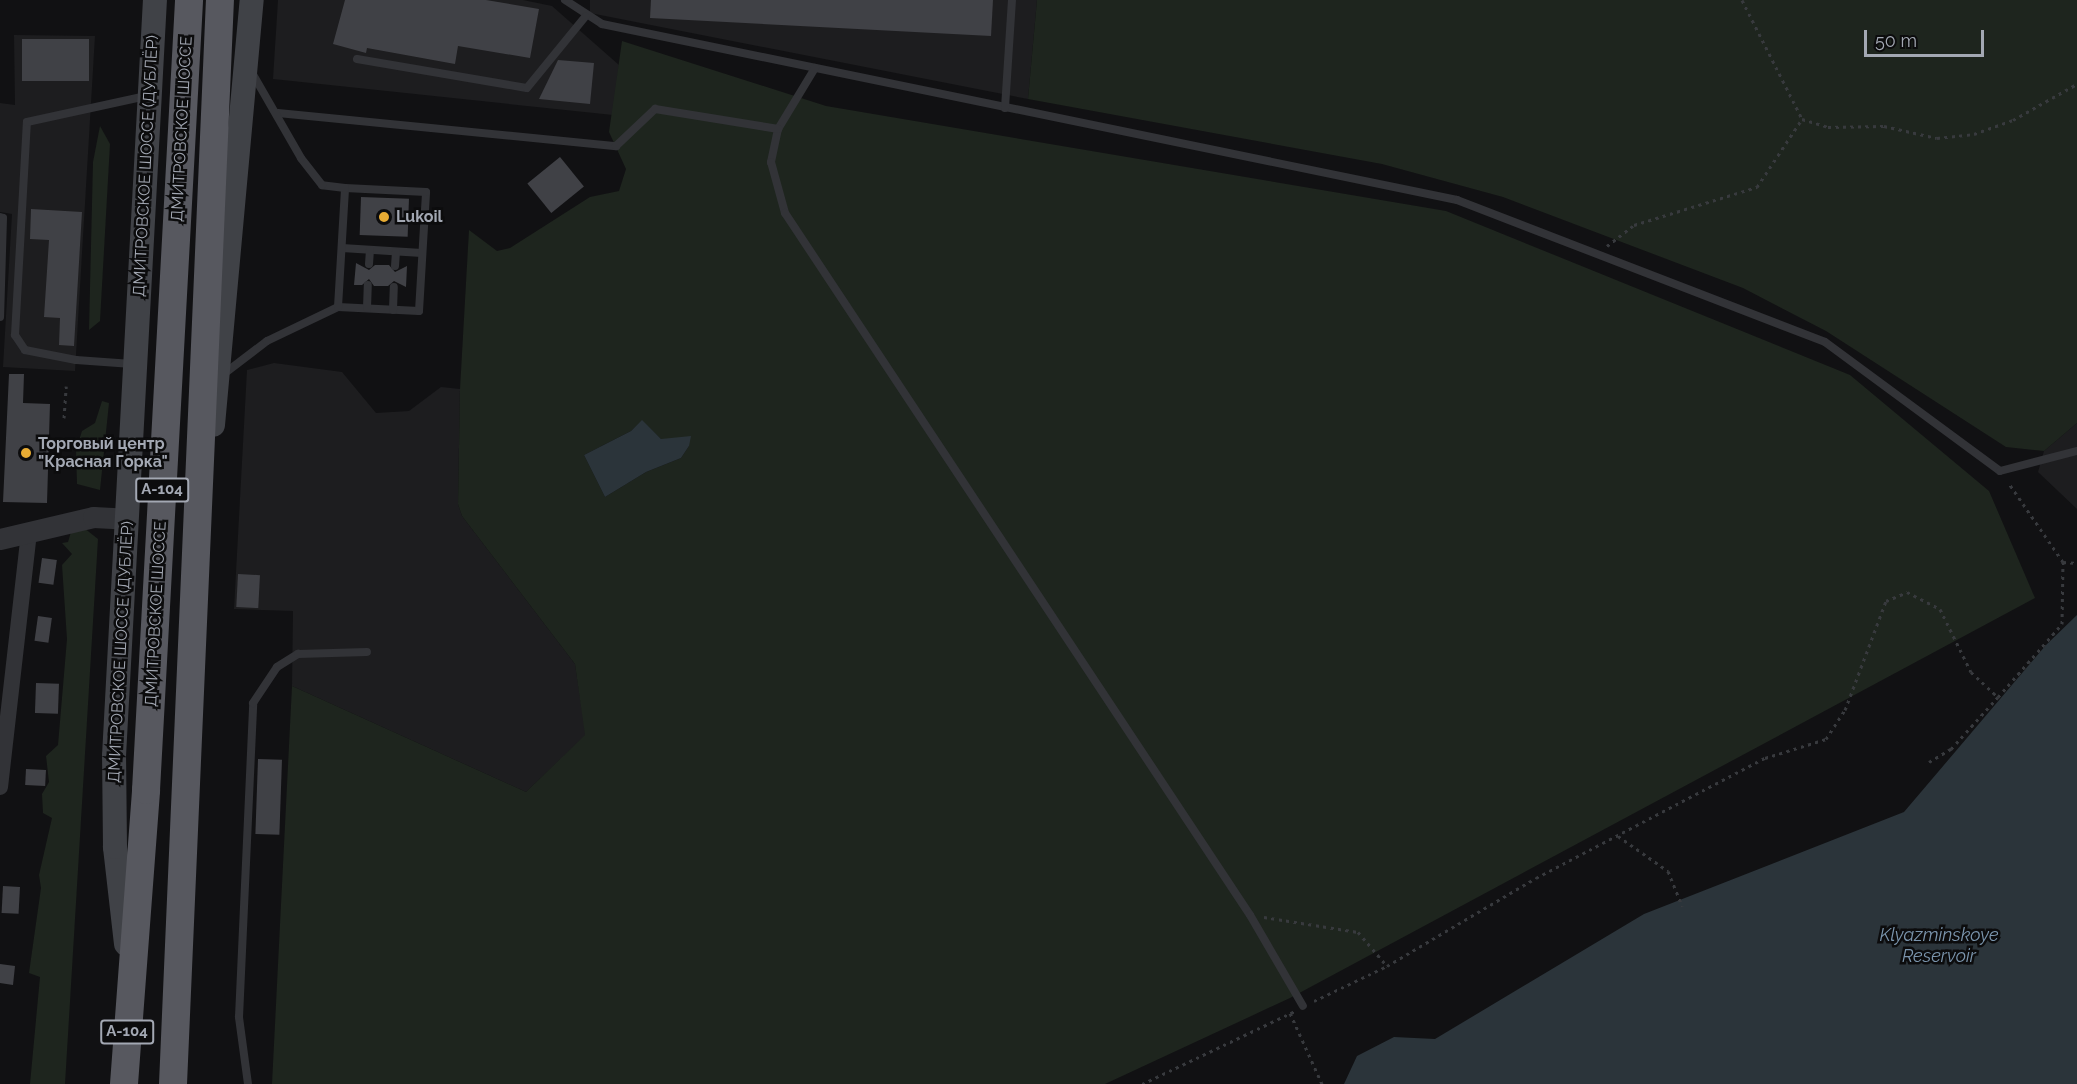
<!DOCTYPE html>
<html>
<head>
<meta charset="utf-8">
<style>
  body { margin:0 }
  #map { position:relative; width:2077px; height:1084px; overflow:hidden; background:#111113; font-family:Raleway,sans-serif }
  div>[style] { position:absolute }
  .built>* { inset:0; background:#1d1d1f }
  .green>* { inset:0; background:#1e251e }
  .water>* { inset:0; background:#2b343a }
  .building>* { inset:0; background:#404146; transform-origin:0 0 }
  .path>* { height:3px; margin-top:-1.5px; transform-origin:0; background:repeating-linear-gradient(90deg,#383a3e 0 3px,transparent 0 7.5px) }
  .service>* { height:8px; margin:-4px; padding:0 4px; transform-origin:4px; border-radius:4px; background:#323337 }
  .minor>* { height:16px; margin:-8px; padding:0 8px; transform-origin:8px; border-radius:8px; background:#323337 }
  .tertiary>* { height:21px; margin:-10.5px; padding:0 10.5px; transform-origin:10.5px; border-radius:10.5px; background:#323337 }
  .secondary>* { height:24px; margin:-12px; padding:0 12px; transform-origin:12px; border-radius:12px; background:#404247 }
  .trunk>* { height:28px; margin:-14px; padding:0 14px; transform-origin:14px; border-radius:14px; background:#57585f }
  .dots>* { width:16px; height:16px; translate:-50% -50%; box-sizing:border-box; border:3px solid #0c0c0d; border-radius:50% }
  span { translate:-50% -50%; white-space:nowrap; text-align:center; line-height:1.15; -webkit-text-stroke:5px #0c0c0d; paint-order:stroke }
  .shield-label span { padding:2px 4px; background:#0c0c0d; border:2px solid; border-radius:4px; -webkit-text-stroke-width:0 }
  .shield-label { font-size:15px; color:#a3a8b3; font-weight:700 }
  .street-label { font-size:16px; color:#a3a8b3 }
  .poi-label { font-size:16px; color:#a3a8b3; font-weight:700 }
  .left { translate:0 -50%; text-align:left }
  .water-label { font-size:18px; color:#7b95ad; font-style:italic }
  .scale { position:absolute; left:1864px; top:30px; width:120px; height:27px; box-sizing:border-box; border:3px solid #a3a8b3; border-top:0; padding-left:8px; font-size:18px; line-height:21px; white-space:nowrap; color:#a3a8b3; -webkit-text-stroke:4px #0c0c0d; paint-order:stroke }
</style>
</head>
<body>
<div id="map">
  <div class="built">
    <i style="clip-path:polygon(278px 0,523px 0,552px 6px,619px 65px,613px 115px,273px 79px)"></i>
    <i style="clip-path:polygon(590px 0,1037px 0,1028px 99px,590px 13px)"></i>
    <i style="clip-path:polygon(14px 35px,95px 36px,75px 371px,3px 367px,12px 214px,0 212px,0 103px,15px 105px)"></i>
    <i style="clip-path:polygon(274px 363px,342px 372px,376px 413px,409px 411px,441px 387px,460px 389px,458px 504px,462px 516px,575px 664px,586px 735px,526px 792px,292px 686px,293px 611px,234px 609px,247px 370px)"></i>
    <i style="clip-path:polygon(2077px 423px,2077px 509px,2038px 472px,2044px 451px)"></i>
  </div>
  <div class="green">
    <i style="clip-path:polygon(1037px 0,2077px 0,2077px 423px,2044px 451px,2006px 447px,1826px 331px,1743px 288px,1503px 197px,1382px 164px,1028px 99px)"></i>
    <i style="clip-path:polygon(evenodd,622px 41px,826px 106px,1446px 211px,1850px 375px,1989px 491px,2035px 598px,1290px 998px,1105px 1084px,272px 1084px,292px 686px,526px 792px,585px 735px,575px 664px,462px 516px,458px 504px,460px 389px,469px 230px,497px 251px,510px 248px,590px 197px,619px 191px,626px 169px,609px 132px,622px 41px,642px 421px,661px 439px,689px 446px,681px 458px,646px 472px,605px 497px,584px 455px,631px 431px,642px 421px)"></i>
    <i style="clip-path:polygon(100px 126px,110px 144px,100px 321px,89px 330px,93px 162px)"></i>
    <i style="clip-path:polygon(102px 401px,109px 403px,100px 490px,77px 484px,76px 450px,82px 431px,95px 423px)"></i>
    <i style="clip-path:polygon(79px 524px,98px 539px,65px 1084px,30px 1084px,40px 977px,29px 973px,41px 888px,39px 875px,52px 818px,43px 813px,42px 794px,49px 782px,46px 756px,58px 745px,67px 639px,62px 565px,72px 554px,62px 543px,68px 542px,71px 532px)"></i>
  </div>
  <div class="water">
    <i style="clip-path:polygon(642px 420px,661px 439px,691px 436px,689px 446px,681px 458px,646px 472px,605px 497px,584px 455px,631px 431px)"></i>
    <i style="clip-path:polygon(2077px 615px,2077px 1084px,1344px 1084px,1357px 1056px,1394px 1037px,1435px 1039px,1644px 914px,1904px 812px,2046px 645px)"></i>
  </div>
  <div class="building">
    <i style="clip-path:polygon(345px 0,486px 0,539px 9px,530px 58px,458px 46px,455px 64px,367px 48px,366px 53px,333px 44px)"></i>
    <i style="clip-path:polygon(651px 0,993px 0,991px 36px,650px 18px)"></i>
    <i style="left:22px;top:39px;width:67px;height:42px"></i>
    <i style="clip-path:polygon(558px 60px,594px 63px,590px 104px,539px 99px)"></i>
    <i style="left:560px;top:157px;width:38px;height:42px;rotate:51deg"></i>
    <i style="left:361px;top:197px;width:48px;height:38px;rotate:2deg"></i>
    <i style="clip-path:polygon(31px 209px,82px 212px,74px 346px,59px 345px,60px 318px,44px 317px,49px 240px,30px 239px)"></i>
    <i style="clip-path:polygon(356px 263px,369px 270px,375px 265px,389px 265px,395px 272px,407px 266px,406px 287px,394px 281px,388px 286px,374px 286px,369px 279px,362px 285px,354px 285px)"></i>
    <i style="clip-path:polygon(9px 374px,24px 374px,23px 403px,50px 404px,47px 503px,3px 502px)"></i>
    <i style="left:42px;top:558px;width:15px;height:25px;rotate:8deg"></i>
    <i style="left:238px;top:574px;width:22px;height:33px;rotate:3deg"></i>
    <i style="left:38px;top:616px;width:14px;height:25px;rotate:8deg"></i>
    <i style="left:36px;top:683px;width:23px;height:30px;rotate:2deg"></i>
    <i style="left:258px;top:759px;width:24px;height:75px;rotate:2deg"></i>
    <i style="left:26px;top:769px;width:20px;height:16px;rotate:3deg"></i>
    <i style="left:3px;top:886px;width:17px;height:27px;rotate:3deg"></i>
    <i style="clip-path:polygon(0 964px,15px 966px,13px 985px,0 983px)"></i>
  </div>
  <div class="path">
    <i style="left:1742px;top:0;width:133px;rotate:63.2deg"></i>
    <i style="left:1802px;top:119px;width:27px;rotate:17deg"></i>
    <i style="left:1828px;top:127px;width:56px;rotate:-1deg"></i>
    <i style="left:1884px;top:126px;width:54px;rotate:12.8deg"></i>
    <i style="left:1937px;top:138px;width:37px;rotate:-6deg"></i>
    <i style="left:1974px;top:134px;width:41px;rotate:-19.7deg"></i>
    <i style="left:2013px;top:120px;width:73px;rotate:-29.4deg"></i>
    <i style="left:1607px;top:246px;width:34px;rotate:-38deg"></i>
    <i style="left:1634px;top:225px;width:129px;rotate:-17.2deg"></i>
    <i style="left:1757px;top:187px;width:82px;rotate:-56.5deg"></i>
    <i style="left:64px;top:418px;width:32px;rotate:-86deg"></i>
    <i style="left:2063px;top:562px;width:14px;rotate:4deg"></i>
    <i style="left:1929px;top:762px;width:26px;rotate:-31deg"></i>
    <i style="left:1951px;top:749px;width:70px;rotate:-47.9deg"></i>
    <i style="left:1618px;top:836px;width:61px;rotate:35deg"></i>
    <i style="left:1668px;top:871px;width:38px;rotate:68deg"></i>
    <i style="left:1264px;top:917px;width:95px;rotate:9.1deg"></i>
    <i style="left:1358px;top:932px;width:45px;rotate:49.5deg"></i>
    <i style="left:1314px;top:1001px;width:81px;rotate:-25.6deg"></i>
    <i style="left:1387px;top:966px;width:173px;rotate:-30.6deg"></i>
    <i style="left:1536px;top:878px;width:259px;rotate:-27.7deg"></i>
    <i style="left:1765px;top:758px;width:64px;rotate:-17.3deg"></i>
    <i style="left:1826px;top:739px;width:35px;rotate:-57deg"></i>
    <i style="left:1845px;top:710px;width:116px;rotate:-69.4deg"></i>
    <i style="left:1886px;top:601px;width:23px;rotate:-23deg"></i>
    <i style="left:1907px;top:592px;width:37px;rotate:27deg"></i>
    <i style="left:1940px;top:609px;width:70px;rotate:63.8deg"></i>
    <i style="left:1971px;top:672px;width:37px;rotate:43deg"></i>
    <i style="left:1998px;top:697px;width:97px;rotate:-48.8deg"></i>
    <i style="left:2062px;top:624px;width:62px;rotate:-89.1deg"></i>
    <i style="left:2063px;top:562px;width:97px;rotate:-124.5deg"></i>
    <i style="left:1290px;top:1013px;width:78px;rotate:65.7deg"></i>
    <i style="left:1142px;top:1084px;width:170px;rotate:-25.5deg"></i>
  </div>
  <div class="service">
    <i style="left:565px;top:0;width:44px;rotate:33deg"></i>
    <i style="left:602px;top:24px;width:873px;rotate:11.63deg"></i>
    <i style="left:1457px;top:200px;width:394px;rotate:21.1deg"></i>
    <i style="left:1825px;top:342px;width:217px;rotate:36.4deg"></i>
    <i style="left:2000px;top:471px;width:80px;rotate:-14.6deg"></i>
    <i style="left:357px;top:59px;width:172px;rotate:9.7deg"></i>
    <i style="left:527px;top:88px;width:92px;rotate:-50.8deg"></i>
    <i style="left:815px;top:68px;width:71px;rotate:121.2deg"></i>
    <i style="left:778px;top:129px;width:34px;rotate:102deg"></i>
    <i style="left:771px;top:162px;width:53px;rotate:74.6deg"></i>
    <i style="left:785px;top:213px;width:842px;rotate:56.48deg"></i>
    <i style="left:1250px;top:915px;width:105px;rotate:59.8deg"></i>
    <i style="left:1005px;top:108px;width:108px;rotate:-86.3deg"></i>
    <i style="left:278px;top:113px;width:340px;rotate:5.6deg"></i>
    <i style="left:616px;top:146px;width:54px;rotate:-43.5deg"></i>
    <i style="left:655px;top:109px;width:125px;rotate:9.2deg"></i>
    <i style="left:0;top:217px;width:3px;rotate:18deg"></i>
    <i style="left:3px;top:218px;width:99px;rotate:91.7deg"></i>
    <i style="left:342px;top:248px;width:80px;rotate:3.6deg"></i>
    <i style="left:369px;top:264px;width:14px;rotate:-86deg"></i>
    <i style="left:395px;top:266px;width:14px;rotate:-86deg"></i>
    <i style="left:338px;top:307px;width:81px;rotate:2.8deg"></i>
    <i style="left:419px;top:311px;width:119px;rotate:-86.6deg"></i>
    <i style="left:426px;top:192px;width:81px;rotate:-177.2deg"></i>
    <i style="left:367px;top:308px;width:23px;rotate:-88deg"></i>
    <i style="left:393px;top:310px;width:23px;rotate:-88deg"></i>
    <i style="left:132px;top:364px;width:56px;rotate:-175.9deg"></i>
    <i style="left:76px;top:360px;width:52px;rotate:-168.9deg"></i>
    <i style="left:25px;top:350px;width:18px;rotate:-124deg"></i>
    <i style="left:15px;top:335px;width:213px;rotate:-86.8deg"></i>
    <i style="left:27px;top:122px;width:122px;rotate:-12.3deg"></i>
    <i style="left:225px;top:373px;width:53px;rotate:-37.3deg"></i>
    <i style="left:267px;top:341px;width:79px;rotate:-25.6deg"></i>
    <i style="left:338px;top:307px;width:119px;rotate:-86.6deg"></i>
    <i style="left:345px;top:188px;width:23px;rotate:-173deg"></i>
    <i style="left:322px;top:185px;width:34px;rotate:-128deg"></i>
    <i style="left:301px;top:158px;width:100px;rotate:-119.9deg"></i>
    <i style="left:248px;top:1084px;width:68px;rotate:-97.7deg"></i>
    <i style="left:239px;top:1017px;width:314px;rotate:-87.4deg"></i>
    <i style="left:253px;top:703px;width:43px;rotate:-56.3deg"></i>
    <i style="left:277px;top:667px;width:25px;rotate:-32deg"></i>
    <i style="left:298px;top:654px;width:69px;rotate:-1.7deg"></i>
  </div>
  <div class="minor">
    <i style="left:0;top:787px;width:258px;rotate:-83.5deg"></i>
  </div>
  <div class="tertiary">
    <i style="left:0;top:539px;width:96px;rotate:-13.3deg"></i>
    <i style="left:93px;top:517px;width:34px;rotate:3deg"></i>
  </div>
  <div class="secondary">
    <i style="left:213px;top:425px;width:427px;rotate:-84.8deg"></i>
    <i style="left:126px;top:944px;width:98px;rotate:-96.5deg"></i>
    <i style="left:115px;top:847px;width:91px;rotate:-90.6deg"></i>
    <i style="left:114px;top:756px;width:757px;rotate:-86.9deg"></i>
  </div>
  <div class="trunk">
    <i style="left:124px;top:1084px;width:295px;rotate:-85.7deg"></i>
    <i style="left:146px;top:790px;width:791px;rotate:-86.88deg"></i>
    <i style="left:173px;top:1084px;width:1085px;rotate:-87.52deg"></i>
  </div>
  <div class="dots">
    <i style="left:384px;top:217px;background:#e8ac34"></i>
    <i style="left:26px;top:453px;background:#e8ac34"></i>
  </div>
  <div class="shield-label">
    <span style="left:162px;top:490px">А-104</span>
    <span style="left:127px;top:1032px">А-104</span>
  </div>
  <div class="street-label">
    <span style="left:182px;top:129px;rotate:-87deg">ДМИТРОВСКОЕ ШОССЕ</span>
    <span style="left:146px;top:166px;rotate:-87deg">ДМИТРОВСКОЕ ШОССЕ (ДУБЛЁР)</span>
    <span style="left:156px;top:614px;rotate:-87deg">ДМИТРОВСКОЕ ШОССЕ</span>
    <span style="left:121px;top:652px;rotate:-87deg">ДМИТРОВСКОЕ ШОССЕ (ДУБЛЁР)</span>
  </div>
  <div class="poi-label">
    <span class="left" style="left:396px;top:217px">Lukoil</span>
    <span class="left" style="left:38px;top:453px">Торговый центр<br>"Красная Горка"</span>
  </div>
  <div class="water-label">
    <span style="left:1939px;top:946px">Klyazminskoye<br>Reservoir</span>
  </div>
  <div class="scale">50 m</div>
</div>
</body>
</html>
